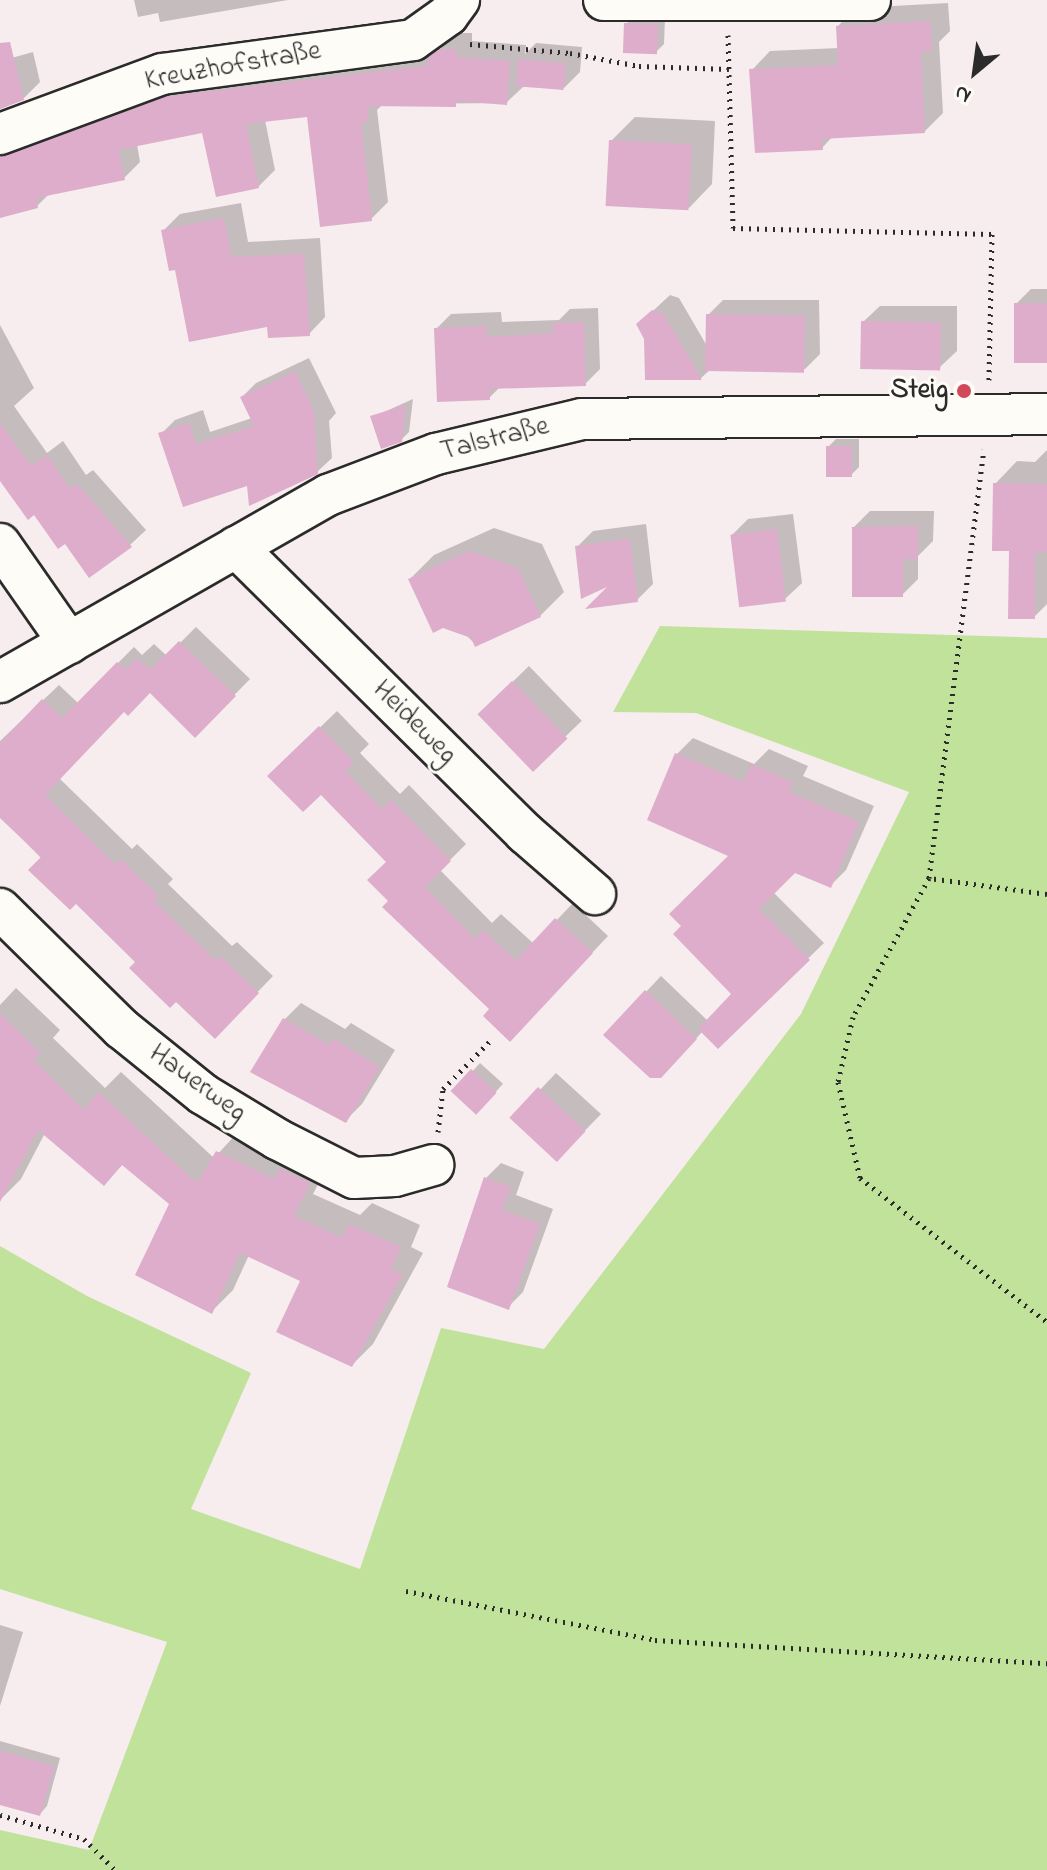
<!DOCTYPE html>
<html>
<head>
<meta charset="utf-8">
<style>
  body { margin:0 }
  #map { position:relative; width:1047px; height:1870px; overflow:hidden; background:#f7ecee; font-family:"Indie Flower",sans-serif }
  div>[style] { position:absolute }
  .green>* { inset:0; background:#c0e29b }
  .shadow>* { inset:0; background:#0003; transform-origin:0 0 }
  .building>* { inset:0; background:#deadcb; transform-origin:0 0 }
  .path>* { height:5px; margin-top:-2.5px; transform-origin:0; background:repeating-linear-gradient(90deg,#2b2b2b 0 2px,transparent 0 8px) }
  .roads { filter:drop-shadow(2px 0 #2b2b2b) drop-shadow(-2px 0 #2b2b2b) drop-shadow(0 2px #2b2b2b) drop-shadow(0 -2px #2b2b2b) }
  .minor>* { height:40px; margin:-20px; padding:0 20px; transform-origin:20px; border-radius:20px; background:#fdfcf7 }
  .dots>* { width:22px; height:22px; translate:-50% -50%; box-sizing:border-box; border:4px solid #fdfcf7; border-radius:50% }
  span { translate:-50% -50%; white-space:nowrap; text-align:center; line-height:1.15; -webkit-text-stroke:6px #fdfcf7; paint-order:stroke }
  .street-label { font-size:28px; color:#2b2b2b }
  .poi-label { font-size:28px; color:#2b2b2b; font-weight:700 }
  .right { translate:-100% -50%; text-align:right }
  .north { position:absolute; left:935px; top:32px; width:80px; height:80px; -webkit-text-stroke:6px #fdfcf7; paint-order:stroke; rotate:209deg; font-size:22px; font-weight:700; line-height:32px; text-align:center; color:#2b2b2b }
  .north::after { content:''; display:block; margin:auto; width:28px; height:36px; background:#2b2b2b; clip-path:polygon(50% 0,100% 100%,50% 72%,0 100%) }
</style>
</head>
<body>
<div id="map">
  <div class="green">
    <i style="clip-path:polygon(660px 626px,1047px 638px,1047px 1870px,0 1870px,0 1830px,89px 1850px,167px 1642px,0 1589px,0 1246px,87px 1296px,251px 1373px,191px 1509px,360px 1569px,441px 1328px,544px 1349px,801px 1014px,909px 792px,696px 713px,613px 712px)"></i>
  </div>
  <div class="shadow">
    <i style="clip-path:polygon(134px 0,288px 0,160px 22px,158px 13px,138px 17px)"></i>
    <i style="clip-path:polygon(948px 3px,950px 31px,939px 42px,943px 113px,924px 132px,833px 136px,822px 148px,752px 70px,770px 51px,839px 48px,838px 26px,856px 8px)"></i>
    <i style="clip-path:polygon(634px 16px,665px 17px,664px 44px,656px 52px,626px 24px)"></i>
    <i style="clip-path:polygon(459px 33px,472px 33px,472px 41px,526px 45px,525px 54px,536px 43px,582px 47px,580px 72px,564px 88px,523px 87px,506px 103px,383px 104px,377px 110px,388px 202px,371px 219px,309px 115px,265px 120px,275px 170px,258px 187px,204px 131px,137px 144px,140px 162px,124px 178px,50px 193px,37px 206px,0 216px,0 130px,186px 80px,438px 51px)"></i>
    <i style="clip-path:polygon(0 49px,8px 59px,33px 52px,40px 82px,23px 99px,0 109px)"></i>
    <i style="clip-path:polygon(635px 117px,715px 121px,712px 184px,689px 208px,611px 141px)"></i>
    <i style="clip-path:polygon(241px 203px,248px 242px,320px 238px,325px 317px,309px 334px,269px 324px,177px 268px,163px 231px,180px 214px)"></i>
    <i style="clip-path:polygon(1031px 289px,1047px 289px,1047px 361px,1016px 304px)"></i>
    <i style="clip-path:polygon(670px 295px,679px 298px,707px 346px,708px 315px,723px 300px,819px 300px,820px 354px,805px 369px,711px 369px,701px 378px,647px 378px,646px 339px,639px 324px)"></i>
    <i style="clip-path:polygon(880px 306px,957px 306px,957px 351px,940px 367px,863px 322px)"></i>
    <i style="clip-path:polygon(598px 308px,600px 369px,585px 384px,500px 387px,489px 398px,436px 329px,451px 314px,501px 312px,502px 322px,559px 320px,570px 309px)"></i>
    <i style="clip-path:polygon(0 325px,34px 388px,14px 406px,47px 453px,63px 441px,86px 475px,93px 470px,146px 530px,130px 545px,65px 541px,0 478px)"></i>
    <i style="clip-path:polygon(309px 358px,336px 413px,329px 421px,332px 458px,317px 472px,249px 484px,161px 434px,175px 420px,203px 410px,210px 432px,252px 418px,242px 397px,256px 383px)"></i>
    <i style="clip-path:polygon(413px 399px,409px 432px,401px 440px,373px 417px)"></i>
    <i style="clip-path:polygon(836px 439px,859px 439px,859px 467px,851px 475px,828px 447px)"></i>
    <i style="clip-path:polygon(1047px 450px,1047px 604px,1034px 617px,995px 484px,1017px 461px,1035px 462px)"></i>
    <i style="clip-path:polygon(870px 511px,934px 511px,933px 541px,918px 556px,918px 579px,902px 595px,854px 527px)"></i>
    <i style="clip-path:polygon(793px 514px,802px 583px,785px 599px,732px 535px,748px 519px)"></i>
    <i style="clip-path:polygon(646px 524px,653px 584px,637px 600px,577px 547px,593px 531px)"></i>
    <i style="clip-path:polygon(494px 528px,542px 544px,564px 592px,540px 616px,476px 645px,410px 579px,434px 555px)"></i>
    <i style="clip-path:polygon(196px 627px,250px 679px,195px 735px,151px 691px,124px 709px,59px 778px,132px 849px,137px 844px,173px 879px,168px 884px,232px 946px,237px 942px,273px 976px,215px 1036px,0 816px,0 741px,59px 685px,78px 703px,134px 647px,142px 655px,154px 644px,167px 656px)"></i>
    <i style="left:529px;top:666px;width:76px;height:69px;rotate:46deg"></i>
    <i style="clip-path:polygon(337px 711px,369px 744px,360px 753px,400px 794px,409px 785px,466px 844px,440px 870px,492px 923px,501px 914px,534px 944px,573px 903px,608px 936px,526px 1023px,492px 1009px,391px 901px,388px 862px,321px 792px,270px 776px)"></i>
    <i style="clip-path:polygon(693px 738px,754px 764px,769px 749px,808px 766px,803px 776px,874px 806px,846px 870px,830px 886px,795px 870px,773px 892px,824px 943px,718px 1046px,703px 1031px,675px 1061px,606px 1034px,661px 976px,708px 1021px,734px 994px,684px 926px,731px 855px,649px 819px,677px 754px)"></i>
    <i style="clip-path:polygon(16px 988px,60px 1030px,53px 1038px,105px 1088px,121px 1072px,214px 1158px,239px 1131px,330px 1161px,313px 1194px,360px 1215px,372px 1203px,420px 1225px,411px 1247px,423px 1253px,373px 1344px,352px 1365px,302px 1280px,249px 1255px,233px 1290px,212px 1311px,171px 1204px,123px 1164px,104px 1183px,45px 1133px,21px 1179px,0 1200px,0 1005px)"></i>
    <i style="clip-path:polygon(301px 1003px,345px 1029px,351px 1023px,395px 1050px,362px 1104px,346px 1120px,253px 1071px,285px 1019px)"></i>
    <i style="left:480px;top:1063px;width:31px;height:38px;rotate:42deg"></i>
    <i style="clip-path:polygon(556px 1073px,601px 1114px,573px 1143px,513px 1118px)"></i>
    <i style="clip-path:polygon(501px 1163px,524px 1172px,516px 1195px,553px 1209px,523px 1292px,508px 1307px,486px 1178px)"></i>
    <i style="clip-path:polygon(0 1625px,23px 1632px,0 1706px)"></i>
    <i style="clip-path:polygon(0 1741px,60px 1758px,47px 1806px,40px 1814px,0 1803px)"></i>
  </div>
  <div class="building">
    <i style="clip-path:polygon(930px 21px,932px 51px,921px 52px,925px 133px,822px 139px,823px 150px,755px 153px,749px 69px,838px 65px,836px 26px)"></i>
    <i style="left:624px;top:23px;width:34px;height:30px;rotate:2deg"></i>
    <i style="clip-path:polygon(10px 42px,24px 100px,0 109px,0 43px)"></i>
    <i style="clip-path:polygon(440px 49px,456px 49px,456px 57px,510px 61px,507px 105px,456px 101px,456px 107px,367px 106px,369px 121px,361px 122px,372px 221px,320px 227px,307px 117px,246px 124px,259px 188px,216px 197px,202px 133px,118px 150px,125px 180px,36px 198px,38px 208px,0 218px,0 156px,168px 96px,428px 66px,428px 58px)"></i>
    <i style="left:518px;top:59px;width:48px;height:27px;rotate:5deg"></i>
    <i style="left:609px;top:140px;width:83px;height:66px;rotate:3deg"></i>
    <i style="clip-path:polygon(224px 218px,232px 257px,304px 254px,310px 336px,268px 338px,267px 327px,189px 342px,175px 270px,169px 271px,161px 230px)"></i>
    <i style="left:1014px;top:303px;width:33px;height:60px"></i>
    <i style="clip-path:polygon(652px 310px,663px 313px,702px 380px,645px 380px,644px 339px,636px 324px)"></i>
    <i style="left:706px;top:314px;width:99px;height:57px;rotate:1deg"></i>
    <i style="left:861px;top:321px;width:80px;height:48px;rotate:1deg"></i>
    <i style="clip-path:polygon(584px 322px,586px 386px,489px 389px,490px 400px,437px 402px,434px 328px,487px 326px,487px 337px,554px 333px,553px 323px)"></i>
    <i style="clip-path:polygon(295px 371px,314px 411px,318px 474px,249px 506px,247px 486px,183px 507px,158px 433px,189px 423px,196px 444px,254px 426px,240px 397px)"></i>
    <i style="clip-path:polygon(406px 405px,402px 442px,381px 449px,370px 416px)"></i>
    <i style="clip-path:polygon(0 423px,31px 466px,47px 455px,70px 489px,77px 484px,132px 547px,89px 578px,65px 544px,58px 549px,34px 515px,28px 520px,0 481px)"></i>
    <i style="left:826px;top:446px;width:26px;height:31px"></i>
    <i style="clip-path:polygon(993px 483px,1047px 484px,1047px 552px,1035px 552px,1035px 619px,1008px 619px,1009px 551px,992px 551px)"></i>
    <i style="clip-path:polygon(918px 526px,918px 559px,903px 559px,903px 597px,852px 597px,852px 527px)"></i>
    <i style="left:777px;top:529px;width:73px;height:47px;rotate:83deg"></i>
    <i style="clip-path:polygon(630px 539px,638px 602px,585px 609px,607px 587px,581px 599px,575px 546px)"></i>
    <i style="clip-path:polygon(469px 551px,518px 568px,541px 617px,475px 647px,471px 638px,443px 628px,433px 633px,408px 579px)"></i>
    <i style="clip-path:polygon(179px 641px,236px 696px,195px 738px,150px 693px,128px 716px,124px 712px,45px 795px,115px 864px,120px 859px,159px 896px,154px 901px,216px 961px,220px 956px,259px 993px,215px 1039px,176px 1002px,170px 1008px,129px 968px,135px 962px,76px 904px,70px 910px,28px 870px,41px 857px,0 818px,0 743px,42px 699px,62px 718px,117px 662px,126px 669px,137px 658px,150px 670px)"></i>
    <i style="left:512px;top:681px;width:80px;height:48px;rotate:46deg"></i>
    <i style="clip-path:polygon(319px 726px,354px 762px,345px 771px,382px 809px,391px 800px,451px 861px,425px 887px,475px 939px,483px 930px,516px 960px,555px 918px,593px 953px,510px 1042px,483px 1016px,489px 1009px,382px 907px,388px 901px,367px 880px,386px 862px,321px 795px,303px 812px,267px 776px)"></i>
    <i style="clip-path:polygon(675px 753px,744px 782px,751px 764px,793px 782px,789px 792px,859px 822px,831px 888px,795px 873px,759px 909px,810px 960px,718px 1049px,698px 1029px,731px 994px,673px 934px,681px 926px,669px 914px,728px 856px,647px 820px)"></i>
    <i style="clip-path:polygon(645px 990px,697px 1039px,661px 1078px,650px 1078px,603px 1035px)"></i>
    <i style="clip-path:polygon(0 1014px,41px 1053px,33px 1060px,84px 1110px,98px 1092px,197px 1183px,216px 1151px,274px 1179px,280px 1168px,310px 1183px,294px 1216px,342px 1238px,349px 1224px,401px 1247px,391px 1269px,403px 1274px,352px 1367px,276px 1332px,300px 1281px,240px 1253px,212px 1314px,135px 1275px,169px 1204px,122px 1165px,104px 1186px,38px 1130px,0 1202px)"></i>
    <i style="clip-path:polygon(283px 1018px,329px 1045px,333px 1038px,380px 1067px,346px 1123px,250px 1072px)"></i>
    <i style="left:471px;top:1069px;width:35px;height:30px;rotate:43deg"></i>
    <i style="left:538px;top:1087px;width:65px;height:42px;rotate:43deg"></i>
    <i style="clip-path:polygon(484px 1177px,511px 1187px,502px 1210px,540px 1224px,509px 1310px,447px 1287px)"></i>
    <i style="clip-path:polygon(0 1751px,54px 1766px,40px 1816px,0 1805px)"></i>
  </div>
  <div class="path">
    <i style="left:728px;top:35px;width:193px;rotate:88.5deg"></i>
    <i style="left:733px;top:228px;width:259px;rotate:1.3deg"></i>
    <i style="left:992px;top:234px;width:146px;rotate:91.2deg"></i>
    <i style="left:470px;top:44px;width:100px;rotate:5.1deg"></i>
    <i style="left:570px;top:53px;width:70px;rotate:10.7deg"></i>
    <i style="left:639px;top:66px;width:90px;rotate:1.9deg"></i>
    <i style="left:929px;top:878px;width:432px;rotate:-82.7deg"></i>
    <i style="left:1047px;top:894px;width:119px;rotate:-172.3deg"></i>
    <i style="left:929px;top:878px;width:158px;rotate:118.7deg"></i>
    <i style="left:853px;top:1017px;width:67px;rotate:103deg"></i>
    <i style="left:838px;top:1082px;width:98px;rotate:77.1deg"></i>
    <i style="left:860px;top:1178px;width:236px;rotate:37.6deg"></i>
    <i style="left:438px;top:1132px;width:43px;rotate:-83.4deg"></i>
    <i style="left:443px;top:1089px;width:69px;rotate:-45.6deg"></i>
    <i style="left:406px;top:1591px;width:254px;rotate:11.1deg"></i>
    <i style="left:655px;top:1640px;width:393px;rotate:3.4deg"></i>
    <i style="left:0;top:1815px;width:87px;rotate:15.9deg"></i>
    <i style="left:84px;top:1839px;width:44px;rotate:45deg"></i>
  </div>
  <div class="roads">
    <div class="minor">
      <i style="left:604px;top:0;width:266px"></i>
      <i style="left:0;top:134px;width:173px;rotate:-20.3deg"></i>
      <i style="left:162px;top:74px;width:253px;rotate:-7.7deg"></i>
      <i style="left:413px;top:40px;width:43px;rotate:-35.5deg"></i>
      <i style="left:448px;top:15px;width:19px;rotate:-54deg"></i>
      <i style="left:0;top:544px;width:121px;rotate:55.1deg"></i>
      <i style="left:236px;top:547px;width:407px;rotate:44.7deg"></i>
      <i style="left:525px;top:833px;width:93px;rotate:41.1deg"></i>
      <i style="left:0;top:682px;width:378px;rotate:-29.7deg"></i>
      <i style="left:328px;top:495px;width:116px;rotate:-20.8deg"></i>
      <i style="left:436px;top:454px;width:150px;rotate:-13.5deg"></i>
      <i style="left:582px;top:419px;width:465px;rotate:-0.6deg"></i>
      <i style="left:0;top:909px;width:170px;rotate:44.5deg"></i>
      <i style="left:121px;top:1028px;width:105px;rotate:38.8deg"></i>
      <i style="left:203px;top:1094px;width:87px;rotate:31.3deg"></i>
      <i style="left:277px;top:1139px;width:86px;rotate:26.9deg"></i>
      <i style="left:354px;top:1178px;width:41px;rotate:-2.8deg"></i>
      <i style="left:395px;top:1176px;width:40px;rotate:-16deg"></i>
    </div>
  </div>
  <div class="dots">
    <i style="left:964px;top:391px;background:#d1495b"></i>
  </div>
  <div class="street-label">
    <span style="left:233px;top:67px;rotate:-10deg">Kreuzhofstraße</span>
    <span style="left:495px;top:440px;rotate:-14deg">Talstraße</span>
    <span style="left:414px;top:723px;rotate:45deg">Heideweg</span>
    <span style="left:197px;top:1084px;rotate:36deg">Hauerweg</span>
  </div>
  <div class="poi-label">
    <span class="right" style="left:948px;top:391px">Steig</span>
  </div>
  <div class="north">N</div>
</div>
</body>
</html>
